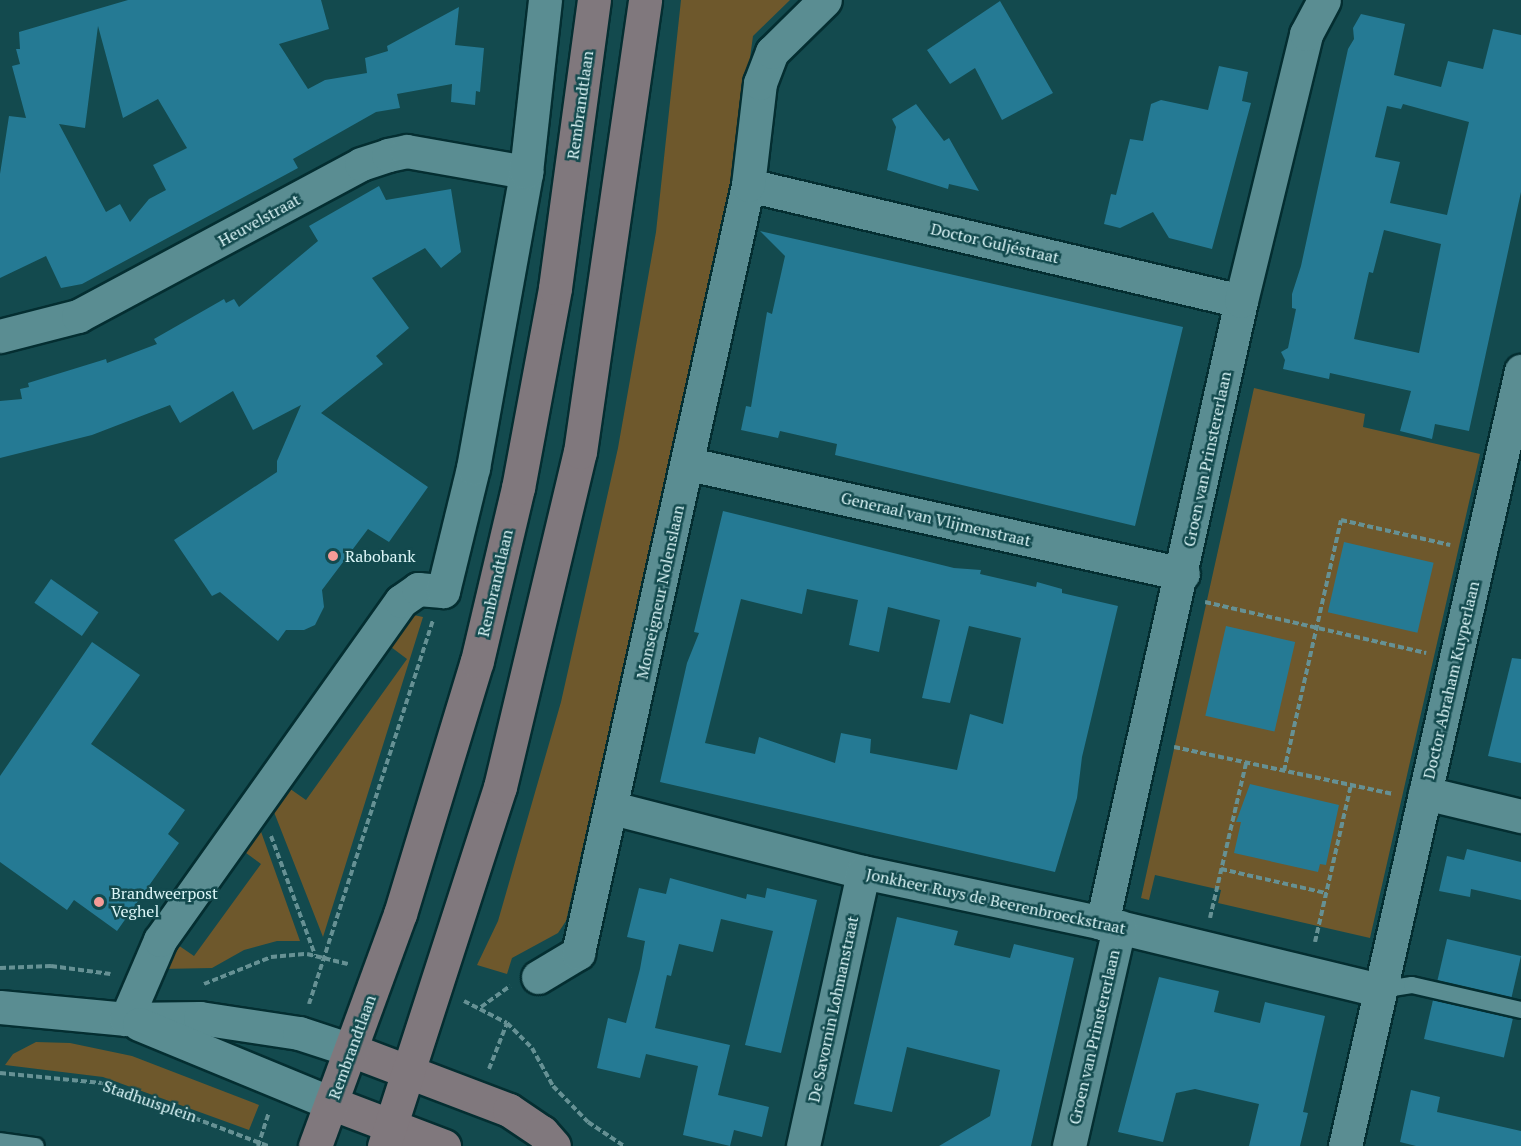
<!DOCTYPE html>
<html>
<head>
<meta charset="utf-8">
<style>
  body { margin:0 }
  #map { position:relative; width:1521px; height:1146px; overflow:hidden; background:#134a4e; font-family:"PT Serif",serif }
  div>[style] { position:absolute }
  .green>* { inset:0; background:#6e582c }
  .building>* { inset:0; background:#257a94; transform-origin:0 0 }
  .path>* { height:4px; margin-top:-2px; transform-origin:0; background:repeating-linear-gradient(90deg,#669194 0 6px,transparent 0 9px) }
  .roads { filter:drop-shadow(2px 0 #042e31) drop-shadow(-2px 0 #042e31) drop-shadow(0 2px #042e31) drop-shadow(0 -2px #042e31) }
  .lane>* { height:16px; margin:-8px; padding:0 8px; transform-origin:8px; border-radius:8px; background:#5a8d92 }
  .street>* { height:33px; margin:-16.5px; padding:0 16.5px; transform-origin:16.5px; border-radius:16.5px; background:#5a8d92 }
  .secondary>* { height:33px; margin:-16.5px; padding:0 16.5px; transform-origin:16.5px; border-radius:16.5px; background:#80787d }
  .dots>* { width:16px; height:16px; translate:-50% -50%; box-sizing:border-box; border:3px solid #134a4e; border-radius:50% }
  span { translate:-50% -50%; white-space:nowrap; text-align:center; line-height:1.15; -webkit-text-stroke:5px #134a4e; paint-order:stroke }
  .street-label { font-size:16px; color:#dcf6f8 }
  .poi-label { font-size:16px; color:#dcf6f8 }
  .left { translate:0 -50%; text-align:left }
</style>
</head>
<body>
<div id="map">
  <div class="green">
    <i style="clip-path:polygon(681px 0,790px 0,753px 36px,732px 190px,566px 921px,558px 933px,512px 958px,507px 974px,477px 965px,498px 921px,561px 702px,618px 448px,656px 232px)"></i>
    <i style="clip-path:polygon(1254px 388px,1365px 414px,1363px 427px,1480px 454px,1370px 938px,1218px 903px,1221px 890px,1155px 875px,1149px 900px,1141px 898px)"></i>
    <i style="clip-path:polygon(409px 614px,423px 617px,323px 937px,272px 807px,286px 786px,306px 800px,407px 659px,387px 644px)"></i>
    <i style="clip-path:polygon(259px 826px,300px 941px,277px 941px,244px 950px,212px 968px,160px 969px,175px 943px,194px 956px,261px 864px,242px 850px)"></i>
    <i style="clip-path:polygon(36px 1042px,70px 1043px,132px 1056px,259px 1105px,249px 1130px,103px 1077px,5px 1065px,13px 1054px)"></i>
  </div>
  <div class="building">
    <i style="clip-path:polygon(evenodd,128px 0,321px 0,329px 29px,279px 44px,308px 89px,325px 80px,367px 73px,365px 58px,388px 51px,387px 46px,459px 7px,455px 45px,484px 48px,480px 92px,476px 91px,475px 105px,451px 102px,452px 84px,397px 94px,400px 108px,376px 112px,293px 159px,298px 168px,82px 284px,61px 288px,46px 256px,0 278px,0 174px,9px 116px,26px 118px,12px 66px,20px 64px,16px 49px,20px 49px,19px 32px,128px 0,98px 26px,123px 118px,158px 99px,187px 148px,153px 165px,166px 190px,149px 199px,130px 222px,120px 204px,106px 212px,59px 124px,85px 128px,98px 26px)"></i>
    <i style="clip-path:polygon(1000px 1px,1053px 93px,1002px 120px,975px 68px,950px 84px,927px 50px)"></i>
    <i style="clip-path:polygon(evenodd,1361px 14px,1405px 24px,1394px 75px,1441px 87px,1448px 61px,1483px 69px,1493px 29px,1521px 35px,1521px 192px,1469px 431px,1435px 424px,1432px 439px,1400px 431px,1411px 391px,1330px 373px,1329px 379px,1283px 369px,1285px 360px,1281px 352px,1288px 348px,1296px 309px,1292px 308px,1292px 294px,1301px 266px,1348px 49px,1354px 39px,1353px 28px,1361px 14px,1403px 104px,1469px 122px,1447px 215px,1390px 203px,1400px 162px,1375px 157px,1387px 106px,1401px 109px,1403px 104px,1361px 14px,1384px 230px,1441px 244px,1419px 353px,1354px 339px,1369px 272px,1373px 273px,1384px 230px)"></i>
    <i style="clip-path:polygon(1219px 66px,1248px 72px,1242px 101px,1251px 103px,1212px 249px,1169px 238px,1153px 212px,1120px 228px,1104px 224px,1111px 194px,1116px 195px,1130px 139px,1143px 141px,1151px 104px,1161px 100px,1208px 110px)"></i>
    <i style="clip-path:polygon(916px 104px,944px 141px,949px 138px,979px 191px,949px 184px,948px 189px,887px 170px,896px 127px,892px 119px)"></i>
    <i style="clip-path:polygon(379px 186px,386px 200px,451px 189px,461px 252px,441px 268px,425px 248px,372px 278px,409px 328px,376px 356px,383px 364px,321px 413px,428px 487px,389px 542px,368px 529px,322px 590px,324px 607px,315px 625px,304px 630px,286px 630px,278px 641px,220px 592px,212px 596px,174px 540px,277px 472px,277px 461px,301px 405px,253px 430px,233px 391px,180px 423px,170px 405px,92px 435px,0 458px,0 401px,22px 399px,20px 389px,29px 387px,28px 383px,106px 359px,107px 363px,157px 344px,154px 339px,224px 299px,226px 303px,234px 299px,239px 307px,318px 241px,309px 226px)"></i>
    <i style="clip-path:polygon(760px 231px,1183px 327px,1135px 526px,835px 455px,837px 444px,780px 431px,778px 438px,741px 430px,746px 406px,751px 407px,767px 312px,772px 314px,785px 256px)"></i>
    <i style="clip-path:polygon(evenodd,723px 511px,954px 568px,981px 570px,980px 574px,1036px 587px,1037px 582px,1062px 589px,1062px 593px,1118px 606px,1082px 757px,1077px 798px,1055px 872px,660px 782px,687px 663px,699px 633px,694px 632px,723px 511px,807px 589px,858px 600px,849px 645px,879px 652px,888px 607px,940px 620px,922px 698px,950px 703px,969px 626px,1021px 638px,1003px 724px,970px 714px,957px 770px,870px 753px,871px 739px,841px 733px,835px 763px,759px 737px,755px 754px,705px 743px,741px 599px,802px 614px,807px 589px)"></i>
    <i style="left:1344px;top:542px;width:92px;height:72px;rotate:13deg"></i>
    <i style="left:51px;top:579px;width:58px;height:29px;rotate:35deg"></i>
    <i style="left:1226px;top:626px;width:71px;height:92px;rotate:13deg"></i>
    <i style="clip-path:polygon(92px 642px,140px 675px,91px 744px,185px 810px,168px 834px,179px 843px,117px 931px,74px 900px,67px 910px,0 862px,0 776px)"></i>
    <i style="clip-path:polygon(1512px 658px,1521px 659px,1521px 763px,1488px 756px)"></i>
    <i style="clip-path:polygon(1250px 784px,1339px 805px,1326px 865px,1320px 864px,1318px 872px,1234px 853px,1241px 822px,1236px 822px)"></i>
    <i style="clip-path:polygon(1467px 849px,1521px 862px,1521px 900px,1471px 889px,1470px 897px,1439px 891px,1447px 856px,1464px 860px)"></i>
    <i style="clip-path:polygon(670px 878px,746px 899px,747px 894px,765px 898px,767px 888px,817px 900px,781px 1053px,745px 1045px,773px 931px,721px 919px,713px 952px,679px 944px,671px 976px,667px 975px,655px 1028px,730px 1045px,718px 1095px,769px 1107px,762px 1137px,734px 1130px,730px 1146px,683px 1135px,698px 1066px,646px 1054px,640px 1078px,597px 1068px,608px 1018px,626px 1023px,640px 969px,645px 941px,627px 937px,639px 888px,666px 894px)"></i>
    <i style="clip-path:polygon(897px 917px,958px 931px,954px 945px,1010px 958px,1014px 944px,1074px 958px,1031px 1146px,939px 1146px,990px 1116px,1000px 1070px,907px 1047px,892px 1112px,854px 1104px)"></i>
    <i style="left:1447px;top:939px;width:76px;height:42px;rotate:13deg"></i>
    <i style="clip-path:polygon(1159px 977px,1219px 991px,1214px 1012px,1260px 1023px,1265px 1002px,1325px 1016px,1303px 1112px,1308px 1113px,1300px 1146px,1249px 1146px,1259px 1104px,1195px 1089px,1176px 1093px,1163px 1142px,1118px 1132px)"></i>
    <i style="left:1433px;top:1000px;width:82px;height:40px;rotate:13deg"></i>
    <i style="clip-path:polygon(1411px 1090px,1440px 1097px,1437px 1112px,1521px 1131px,1521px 1146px,1416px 1146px,1400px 1142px)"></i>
  </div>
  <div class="path">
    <i style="left:1205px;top:602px;width:227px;rotate:13deg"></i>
    <i style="left:1174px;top:747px;width:224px;rotate:12.1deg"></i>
    <i style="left:1284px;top:771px;width:257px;rotate:-77.2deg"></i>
    <i style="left:1341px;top:520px;width:112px;rotate:12.9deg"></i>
    <i style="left:271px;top:836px;width:127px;rotate:69.7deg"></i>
    <i style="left:1221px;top:869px;width:108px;rotate:12.9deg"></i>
    <i style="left:1210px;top:918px;width:159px;rotate:-76.9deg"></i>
    <i style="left:1315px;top:942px;width:161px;rotate:-77.1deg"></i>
    <i style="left:0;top:968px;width:51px;rotate:-2.2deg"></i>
    <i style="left:51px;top:966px;width:60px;rotate:7.7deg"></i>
    <i style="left:204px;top:984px;width:72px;rotate:-21.9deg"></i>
    <i style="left:271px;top:957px;width:36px;rotate:-5deg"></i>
    <i style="left:307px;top:954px;width:42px;rotate:13.7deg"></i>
    <i style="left:464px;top:1001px;width:48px;rotate:27.1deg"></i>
    <i style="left:507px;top:1023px;width:35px;rotate:45deg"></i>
    <i style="left:532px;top:1048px;width:43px;rotate:61.1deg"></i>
    <i style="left:553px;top:1086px;width:50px;rotate:45.8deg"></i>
    <i style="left:588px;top:1122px;width:43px;rotate:33.7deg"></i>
    <i style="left:309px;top:1004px;width:403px;rotate:-72.1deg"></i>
    <i style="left:481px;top:1007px;width:36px;rotate:-36deg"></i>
    <i style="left:489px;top:1069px;width:49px;rotate:-68.6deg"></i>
    <i style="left:0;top:1073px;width:102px;rotate:5.6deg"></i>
    <i style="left:102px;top:1083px;width:178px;rotate:20.8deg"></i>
    <i style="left:258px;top:1146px;width:35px;rotate:-72deg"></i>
  </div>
  <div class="roads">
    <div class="lane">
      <i style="left:1380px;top:990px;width:32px;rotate:-9deg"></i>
      <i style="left:1412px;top:985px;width:112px;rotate:12.9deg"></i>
      <i style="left:0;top:1141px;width:36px;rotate:8deg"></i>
    </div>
    <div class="street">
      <i style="left:748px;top:185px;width:506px;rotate:13.24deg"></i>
      <i style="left:0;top:336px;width:81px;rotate:-14.4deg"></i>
      <i style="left:78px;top:316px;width:321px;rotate:-28.2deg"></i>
      <i style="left:361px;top:164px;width:28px;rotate:-18deg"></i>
      <i style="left:388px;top:155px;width:19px;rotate:-12deg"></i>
      <i style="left:407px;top:151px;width:121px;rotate:10deg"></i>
      <i style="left:689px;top:464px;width:506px;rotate:12.55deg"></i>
      <i style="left:1425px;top:793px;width:99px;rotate:13.5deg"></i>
      <i style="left:613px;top:808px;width:258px;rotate:14.4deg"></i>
      <i style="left:863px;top:872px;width:244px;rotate:12deg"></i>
      <i style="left:1102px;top:923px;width:286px;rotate:13.6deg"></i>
      <i style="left:1102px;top:923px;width:637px;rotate:-77.4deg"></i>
      <i style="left:1241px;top:301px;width:275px;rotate:-76.3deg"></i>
      <i style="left:1306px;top:34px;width:38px;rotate:-62deg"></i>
      <i style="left:538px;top:977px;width:47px;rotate:-31deg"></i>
      <i style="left:578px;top:953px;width:787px;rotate:-77.52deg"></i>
      <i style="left:748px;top:185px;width:103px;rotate:-83.3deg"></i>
      <i style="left:760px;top:83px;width:33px;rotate:-69deg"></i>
      <i style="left:772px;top:52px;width:74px;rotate:-44.5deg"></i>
      <i style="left:0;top:1007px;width:127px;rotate:5.4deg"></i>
      <i style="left:126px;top:1019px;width:74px;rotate:-0.8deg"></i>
      <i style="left:200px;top:1018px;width:100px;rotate:8.6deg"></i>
      <i style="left:299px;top:1033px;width:55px;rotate:18.1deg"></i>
      <i style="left:126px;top:1019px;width:86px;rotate:-66.7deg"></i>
      <i style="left:160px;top:940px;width:416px;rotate:-54.6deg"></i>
      <i style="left:401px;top:601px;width:21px;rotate:-35deg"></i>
      <i style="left:418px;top:589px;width:25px;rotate:5deg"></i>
      <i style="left:443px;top:591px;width:127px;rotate:-76.3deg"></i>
      <i style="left:473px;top:468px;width:301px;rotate:-79.8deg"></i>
      <i style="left:526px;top:172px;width:173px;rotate:-83.7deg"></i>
      <i style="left:139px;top:1024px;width:208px;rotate:22.4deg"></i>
      <i style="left:803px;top:1146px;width:280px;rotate:-77.6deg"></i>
      <i style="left:1069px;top:1146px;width:225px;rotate:-77.1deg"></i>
      <i style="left:1345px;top:1146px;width:795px;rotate:-77.21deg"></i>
    </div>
    <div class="secondary">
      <i style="left:351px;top:1050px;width:169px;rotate:20.8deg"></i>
      <i style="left:509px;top:1110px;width:40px;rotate:34deg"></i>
      <i style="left:542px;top:1132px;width:18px;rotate:49deg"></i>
      <i style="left:331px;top:1103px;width:121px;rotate:20.8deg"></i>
      <i style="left:315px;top:1146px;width:247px;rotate:-69.9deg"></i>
      <i style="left:400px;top:914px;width:264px;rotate:-73.1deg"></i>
      <i style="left:477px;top:661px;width:178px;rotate:-76.7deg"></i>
      <i style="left:518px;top:488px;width:203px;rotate:-79.5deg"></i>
      <i style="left:555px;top:288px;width:291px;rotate:-82.3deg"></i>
      <i style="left:384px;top:1146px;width:377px;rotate:-72.1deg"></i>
      <i style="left:500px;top:787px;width:344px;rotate:-76.6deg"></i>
      <i style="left:580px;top:452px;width:457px;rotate:-81.8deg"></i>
    </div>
  </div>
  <div class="dots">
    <i style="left:333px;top:556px;background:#f59b97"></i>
    <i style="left:99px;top:902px;background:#f59b97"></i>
  </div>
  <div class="street-label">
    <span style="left:580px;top:105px;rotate:-82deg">Rembrandtlaan</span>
    <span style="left:259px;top:220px;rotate:-29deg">Heuvelstraat</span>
    <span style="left:995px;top:243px;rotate:13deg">Doctor Guljéstraat</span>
    <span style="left:1207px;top:459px;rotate:-78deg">Groen van Prinstererlaan</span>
    <span style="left:936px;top:519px;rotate:13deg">Generaal van Vlijmenstraat</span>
    <span style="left:495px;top:583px;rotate:-77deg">Rembrandtlaan</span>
    <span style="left:660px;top:592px;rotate:-78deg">Monseigneur Nolenslaan</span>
    <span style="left:1451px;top:680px;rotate:-77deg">Doctor Abraham Kuyperlaan</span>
    <span style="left:996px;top:901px;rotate:12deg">Jonkheer Ruys de Beerenbroeckstraat</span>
    <span style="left:833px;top:1009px;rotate:-78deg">De Savornin Lohmanstraat</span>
    <span style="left:1094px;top:1037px;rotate:-77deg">Groen van Prinstererlaan</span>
    <span style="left:352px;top:1047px;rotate:-70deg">Rembrandtlaan</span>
    <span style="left:150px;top:1101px;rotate:19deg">Stadhuisplein</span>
  </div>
  <div class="poi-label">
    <span class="left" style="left:345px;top:556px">Rabobank</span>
    <span class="left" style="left:111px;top:902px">Brandweerpost<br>Veghel</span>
  </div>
</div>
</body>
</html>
